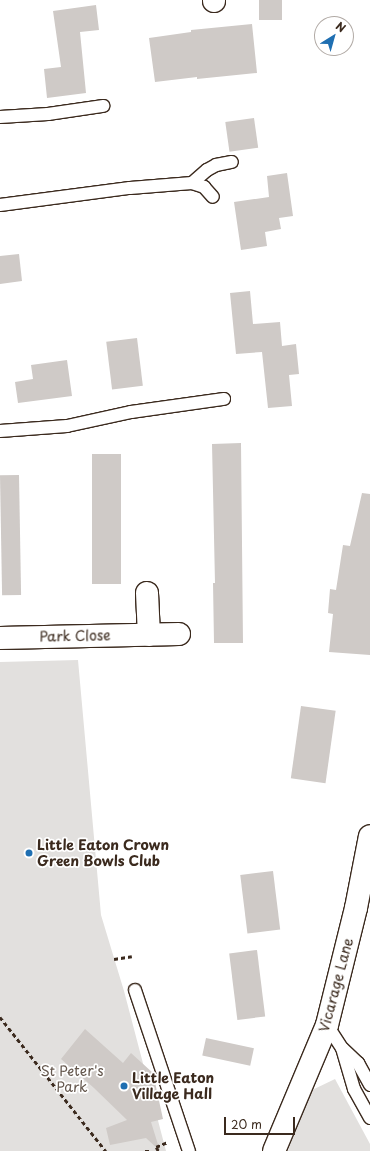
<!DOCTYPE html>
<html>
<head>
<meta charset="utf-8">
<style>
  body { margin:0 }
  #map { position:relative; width:370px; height:1151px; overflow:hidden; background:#fff; font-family:"Playpen Sans",sans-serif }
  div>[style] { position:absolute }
  .green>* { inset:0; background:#e2e0de }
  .building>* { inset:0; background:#cfcac7; transform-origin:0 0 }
  .path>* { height:2.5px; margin-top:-1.25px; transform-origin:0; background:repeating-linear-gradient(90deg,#3b2a1e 0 4px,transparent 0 7px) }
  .roads { filter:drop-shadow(1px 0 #3b2a1e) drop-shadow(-1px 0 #3b2a1e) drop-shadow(0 1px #3b2a1e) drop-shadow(0 -1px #3b2a1e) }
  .lane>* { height:12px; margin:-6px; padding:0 6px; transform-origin:6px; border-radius:6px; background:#fff }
  .street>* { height:22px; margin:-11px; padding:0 11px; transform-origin:11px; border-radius:11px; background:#fff }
  .dots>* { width:11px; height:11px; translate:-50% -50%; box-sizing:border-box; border:2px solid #fff; border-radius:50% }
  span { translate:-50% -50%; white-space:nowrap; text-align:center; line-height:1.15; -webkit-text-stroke:3.5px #fff; paint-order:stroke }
  .street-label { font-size:14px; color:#3b2a1e }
  .poi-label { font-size:14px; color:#3b2a1e; font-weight:700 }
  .left { translate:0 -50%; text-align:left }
  .park-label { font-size:14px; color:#65584e }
  .north { position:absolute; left:314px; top:16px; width:40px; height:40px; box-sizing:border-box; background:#fff; border:1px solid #b1aaa5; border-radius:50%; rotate:37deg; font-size:11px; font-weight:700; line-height:16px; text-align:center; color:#3b2a1e }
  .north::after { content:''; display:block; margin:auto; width:14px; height:18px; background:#1f6fb2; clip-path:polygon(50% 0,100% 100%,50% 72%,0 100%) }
  .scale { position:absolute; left:224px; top:1117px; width:71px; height:18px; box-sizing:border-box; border:2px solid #3b2a1e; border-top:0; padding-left:5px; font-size:12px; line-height:14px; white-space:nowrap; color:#3b2a1e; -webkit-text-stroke:3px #fff; paint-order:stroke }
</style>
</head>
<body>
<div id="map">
  <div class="green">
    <i style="clip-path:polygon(78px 660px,101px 915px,124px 991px,166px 1151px,0 1151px,0 662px)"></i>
    <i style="clip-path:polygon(335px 1079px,370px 1144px,370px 1151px,288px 1151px,308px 1092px)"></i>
  </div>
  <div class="building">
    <i style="left:259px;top:0;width:23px;height:20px"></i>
    <i style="clip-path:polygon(96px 5px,99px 30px,80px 32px,86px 93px,47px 98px,44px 69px,61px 67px,53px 11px)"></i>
    <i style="clip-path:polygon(252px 24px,257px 73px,197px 79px,197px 77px,155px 82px,149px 38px,191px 32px,191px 30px)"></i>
    <i style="left:254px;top:118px;width:30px;height:29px;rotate:82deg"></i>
    <i style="clip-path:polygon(287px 173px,293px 216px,279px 218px,281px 229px,265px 232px,267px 246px,241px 250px,234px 202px,269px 197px,267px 176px)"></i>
    <i style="clip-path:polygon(19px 254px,22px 281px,0 284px,0 256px)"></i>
    <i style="clip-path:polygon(250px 291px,253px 324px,280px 322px,282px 346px,296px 344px,299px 374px,289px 375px,292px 406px,268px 408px,262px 352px,236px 354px,230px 293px)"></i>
    <i style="left:137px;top:338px;width:48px;height:31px;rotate:83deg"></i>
    <i style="clip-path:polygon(67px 360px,72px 396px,18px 403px,15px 382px,33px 379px,31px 365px)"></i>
    <i style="clip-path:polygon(241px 443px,243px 643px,214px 643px,213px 583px,215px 583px,212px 444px)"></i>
    <i style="left:92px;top:454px;width:29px;height:130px"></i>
    <i style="left:19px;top:475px;width:120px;height:19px;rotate:89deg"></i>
    <i style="clip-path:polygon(362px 493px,370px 494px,370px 655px,329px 652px,333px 614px,328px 613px,330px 589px,336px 590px,343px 545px,350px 546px)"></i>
    <i style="left:301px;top:706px;width:35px;height:73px;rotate:8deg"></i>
    <i style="left:273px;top:871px;width:59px;height:33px;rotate:83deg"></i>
    <i style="left:257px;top:950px;width:67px;height:28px;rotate:83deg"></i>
    <i style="clip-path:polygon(85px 1029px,123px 1063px,131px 1053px,153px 1073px,163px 1119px,151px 1122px,160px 1151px,146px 1138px,110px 1145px,106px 1128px,127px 1120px,94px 1088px,61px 1059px)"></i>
    <i style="left:206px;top:1038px;width:49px;height:18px;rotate:12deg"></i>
  </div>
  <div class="path">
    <i style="left:114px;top:959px;width:18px;rotate:-9deg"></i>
    <i style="left:0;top:1017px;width:171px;rotate:51.7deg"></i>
    <i style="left:145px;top:1151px;width:4px"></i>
    <i style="left:158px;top:1151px;width:4px;rotate:-117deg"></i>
    <i style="left:156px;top:1147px;width:13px;rotate:-23deg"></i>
  </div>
  <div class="roads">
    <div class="lane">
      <i style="left:0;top:117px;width:48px;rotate:-3.6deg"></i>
      <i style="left:48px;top:114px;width:56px;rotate:-8.3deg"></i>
      <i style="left:192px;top:183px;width:20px;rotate:-41deg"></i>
      <i style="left:207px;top:170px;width:10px;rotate:-29deg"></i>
      <i style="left:216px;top:165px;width:16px;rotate:-11deg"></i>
      <i style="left:0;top:205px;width:131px;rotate:-7.5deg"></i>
      <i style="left:130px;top:188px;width:62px;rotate:-4.6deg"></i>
      <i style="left:192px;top:183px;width:13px;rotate:18deg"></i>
      <i style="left:204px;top:187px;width:13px;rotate:48deg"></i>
      <i style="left:0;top:431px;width:67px;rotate:-4.3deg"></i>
      <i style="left:67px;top:426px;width:66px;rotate:-12.3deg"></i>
      <i style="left:131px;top:412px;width:94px;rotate:-8deg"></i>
      <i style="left:135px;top:990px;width:170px;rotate:71.5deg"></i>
      <i style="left:327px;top:1025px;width:27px;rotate:57deg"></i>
      <i style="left:342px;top:1048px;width:43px;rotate:73.7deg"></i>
      <i style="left:354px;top:1089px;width:33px;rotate:61deg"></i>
      <i style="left:343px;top:1049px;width:21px;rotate:43deg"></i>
      <i style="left:358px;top:1063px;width:25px;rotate:61deg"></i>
    </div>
    <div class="street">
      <i style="left:214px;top:0;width:1px;rotate:90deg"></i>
      <i style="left:147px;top:593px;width:42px;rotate:87.3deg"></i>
      <i style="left:0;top:638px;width:179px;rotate:-1.3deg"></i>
      <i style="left:274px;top:1151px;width:137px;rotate:-67.2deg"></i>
      <i style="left:327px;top:1025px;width:121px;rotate:-76.1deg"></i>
      <i style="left:356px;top:908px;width:73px;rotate:-79deg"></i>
    </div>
  </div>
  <div class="dots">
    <i style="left:29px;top:853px;background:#1f6fb2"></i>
    <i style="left:124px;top:1086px;background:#1f6fb2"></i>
  </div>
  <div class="street-label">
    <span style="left:75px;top:636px;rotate:-1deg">Park Close</span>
    <span style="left:336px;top:985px;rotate:-75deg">Vicarage Lane</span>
  </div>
  <div class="poi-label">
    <span class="left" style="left:37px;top:853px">Little Eaton Crown<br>Green Bowls Club</span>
    <span class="left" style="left:132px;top:1086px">Little Eaton<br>Village Hall</span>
  </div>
  <div class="park-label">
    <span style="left:72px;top:1079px">St Peter's<br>Park</span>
  </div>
  <div class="north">N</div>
  <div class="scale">20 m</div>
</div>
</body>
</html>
